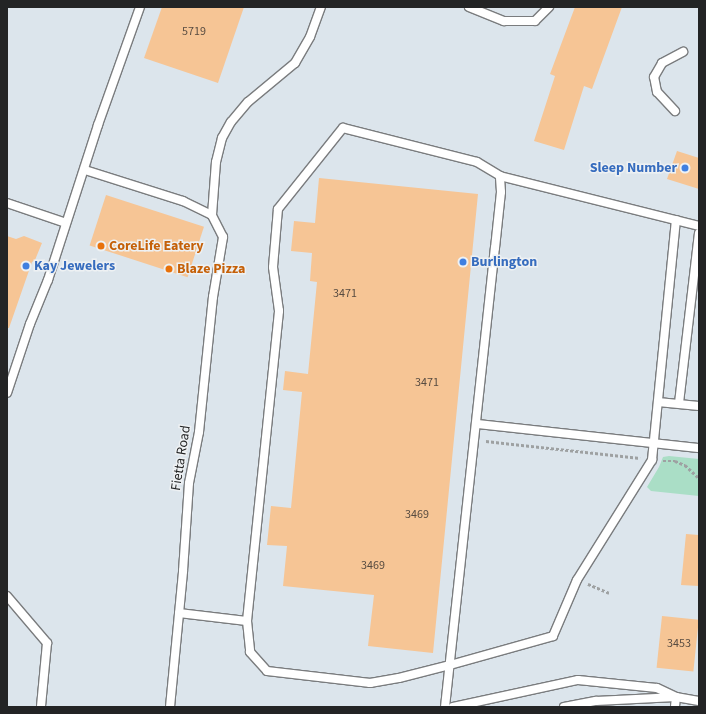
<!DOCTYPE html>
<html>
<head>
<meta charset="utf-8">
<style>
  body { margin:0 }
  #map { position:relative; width:706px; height:714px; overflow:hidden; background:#eef1f3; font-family:"Source Sans 3",sans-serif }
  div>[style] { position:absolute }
  .built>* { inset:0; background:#dce5ec; transform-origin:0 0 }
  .green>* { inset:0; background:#aadec6 }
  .building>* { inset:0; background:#f6c595; transform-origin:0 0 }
  .path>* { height:2.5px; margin-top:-1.25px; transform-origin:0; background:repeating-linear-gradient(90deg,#9ea1a2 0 3px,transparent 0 5px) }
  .roads { filter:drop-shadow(1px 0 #7a7c7e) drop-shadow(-1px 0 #7a7c7e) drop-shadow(0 1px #7a7c7e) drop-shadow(0 -1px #7a7c7e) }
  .service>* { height:8px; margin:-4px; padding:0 4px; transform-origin:4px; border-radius:4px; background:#fff }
  .dots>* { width:11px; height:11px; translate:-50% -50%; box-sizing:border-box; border:2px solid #eef1f3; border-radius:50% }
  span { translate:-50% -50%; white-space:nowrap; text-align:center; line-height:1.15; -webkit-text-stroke:3px #eef1f3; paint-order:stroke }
  .number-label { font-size:12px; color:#584c41 }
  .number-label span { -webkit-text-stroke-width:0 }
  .shop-label { font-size:14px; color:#366cbe; font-weight:700 }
  .right { translate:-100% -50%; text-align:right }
  .left { translate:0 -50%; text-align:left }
  .food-label { font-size:14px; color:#c56008; font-weight:700 }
  .street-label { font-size:14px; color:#232425 }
  .frame { position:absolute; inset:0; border:8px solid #232425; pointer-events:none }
</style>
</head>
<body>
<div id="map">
  <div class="built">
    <i style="left:7px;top:7px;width:692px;height:700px"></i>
  </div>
  <div class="green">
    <i style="clip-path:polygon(669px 456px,699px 459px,699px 496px,651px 491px,647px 487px,659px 467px,663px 457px)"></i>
  </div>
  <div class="building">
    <i style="clip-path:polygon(162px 7px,244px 7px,218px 83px,144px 58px)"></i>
    <i style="clip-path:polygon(575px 7px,622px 7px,592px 89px,584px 86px,564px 150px,534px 141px,555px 76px,550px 74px)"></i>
    <i style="clip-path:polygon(677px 151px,699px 158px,699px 189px,667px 179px)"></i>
    <i style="clip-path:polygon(319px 178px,478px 194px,433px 653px,368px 646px,374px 595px,283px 586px,287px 546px,267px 545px,271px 506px,291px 508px,302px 392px,283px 390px,285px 371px,308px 374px,317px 282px,310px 281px,312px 253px,291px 251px,294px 221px,315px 223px)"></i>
    <i style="left:106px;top:195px;width:103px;height:53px;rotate:18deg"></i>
    <i style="clip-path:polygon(7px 236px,16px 239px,24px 236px,42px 243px,35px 260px,32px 262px,9px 328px,7px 328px)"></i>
    <i style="clip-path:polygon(686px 534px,699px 535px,699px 586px,681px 585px)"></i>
    <i style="left:662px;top:616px;width:37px;height:52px;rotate:6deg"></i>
  </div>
  <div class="path">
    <i style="left:486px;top:441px;width:155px;rotate:6.3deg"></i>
    <i style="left:663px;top:461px;width:12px"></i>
    <i style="left:675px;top:461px;width:11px;rotate:22deg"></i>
    <i style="left:685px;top:465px;width:19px;rotate:43deg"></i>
    <i style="left:588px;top:584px;width:23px;rotate:23deg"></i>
  </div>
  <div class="roads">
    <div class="service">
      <i style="left:469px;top:7px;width:38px;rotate:22deg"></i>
      <i style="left:504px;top:21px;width:31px"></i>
      <i style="left:535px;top:21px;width:20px;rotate:-45deg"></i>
      <i style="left:675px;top:111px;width:26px;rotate:-133deg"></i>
      <i style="left:657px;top:92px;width:15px;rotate:-101deg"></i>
      <i style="left:654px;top:77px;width:16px;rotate:-60deg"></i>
      <i style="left:662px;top:63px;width:24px;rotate:-28deg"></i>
      <i style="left:85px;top:170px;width:103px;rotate:17.6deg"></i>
      <i style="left:183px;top:201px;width:32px;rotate:26deg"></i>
      <i style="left:7px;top:203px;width:62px;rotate:18.7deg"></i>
      <i style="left:7px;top:393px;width:73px;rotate:-71.6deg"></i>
      <i style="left:30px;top:324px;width:48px;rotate:-67.8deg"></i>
      <i style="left:48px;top:280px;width:163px;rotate:-72.1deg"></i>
      <i style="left:98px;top:125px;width:125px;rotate:-70.4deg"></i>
      <i style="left:658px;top:402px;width:41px;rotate:5.6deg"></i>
      <i style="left:679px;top:403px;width:171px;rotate:-83.3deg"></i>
      <i style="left:477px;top:424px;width:223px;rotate:6.2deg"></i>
      <i style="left:7px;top:596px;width:62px;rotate:49.6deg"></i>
      <i style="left:47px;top:643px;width:64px;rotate:95.4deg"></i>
      <i style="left:179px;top:613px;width:68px;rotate:6.7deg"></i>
      <i style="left:247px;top:621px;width:31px;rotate:84deg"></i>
      <i style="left:250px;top:652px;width:25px;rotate:48deg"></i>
      <i style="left:267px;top:671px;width:104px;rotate:6.6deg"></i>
      <i style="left:370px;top:683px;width:29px;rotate:-10deg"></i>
      <i style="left:399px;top:678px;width:53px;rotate:-14.3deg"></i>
      <i style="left:450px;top:665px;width:107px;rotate:-15.7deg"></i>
      <i style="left:553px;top:636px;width:61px;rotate:-66.8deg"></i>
      <i style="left:577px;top:580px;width:142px;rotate:-58deg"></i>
      <i style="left:652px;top:460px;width:241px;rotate:-84.3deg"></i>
      <i style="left:247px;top:621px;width:312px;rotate:-84.1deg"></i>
      <i style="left:279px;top:311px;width:44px;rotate:-97.8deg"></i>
      <i style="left:273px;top:267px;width:58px;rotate:-85.1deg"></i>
      <i style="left:278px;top:209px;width:104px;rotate:-51.3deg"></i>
      <i style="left:343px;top:128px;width:138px;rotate:14.2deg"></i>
      <i style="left:477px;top:162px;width:27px;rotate:31deg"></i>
      <i style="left:500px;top:176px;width:205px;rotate:14.1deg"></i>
      <i style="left:170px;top:707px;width:137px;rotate:-84.5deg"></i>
      <i style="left:183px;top:571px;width:88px;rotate:-86.1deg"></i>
      <i style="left:189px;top:483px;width:52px;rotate:-78.9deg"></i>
      <i style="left:199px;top:432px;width:136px;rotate:-84.1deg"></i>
      <i style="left:213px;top:297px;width:61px;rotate:-80.5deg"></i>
      <i style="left:223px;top:237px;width:25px;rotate:-117deg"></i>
      <i style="left:212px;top:215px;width:53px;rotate:-85.7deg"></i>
      <i style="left:216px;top:162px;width:25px;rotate:-76deg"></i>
      <i style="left:222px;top:138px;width:18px;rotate:-61deg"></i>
      <i style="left:231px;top:122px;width:26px;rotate:-50deg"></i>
      <i style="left:248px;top:102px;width:61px;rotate:-39.7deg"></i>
      <i style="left:295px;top:63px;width:30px;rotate:-60deg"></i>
      <i style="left:310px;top:37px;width:32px;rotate:-70deg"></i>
      <i style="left:445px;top:707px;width:462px;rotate:-83.8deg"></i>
      <i style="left:495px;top:248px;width:56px;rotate:-83.9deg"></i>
      <i style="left:501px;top:192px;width:16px;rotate:-94deg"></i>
      <i style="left:453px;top:707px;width:128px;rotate:-12.2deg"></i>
      <i style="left:578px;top:680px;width:79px;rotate:5.8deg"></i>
      <i style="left:657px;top:688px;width:21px;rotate:25deg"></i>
      <i style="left:676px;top:697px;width:23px;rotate:10deg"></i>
      <i style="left:564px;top:707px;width:33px;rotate:-11deg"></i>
      <i style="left:596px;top:701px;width:80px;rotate:-2.9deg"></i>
      <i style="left:676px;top:697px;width:10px;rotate:96deg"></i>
    </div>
  </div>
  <div class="dots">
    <i style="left:685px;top:168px;background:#3f7fe0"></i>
    <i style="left:101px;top:246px;background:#e8710a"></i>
    <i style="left:463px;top:262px;background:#3f7fe0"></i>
    <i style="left:26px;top:266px;background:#3f7fe0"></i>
    <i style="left:169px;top:269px;background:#e8710a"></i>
  </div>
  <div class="number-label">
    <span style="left:194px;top:32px">5719</span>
    <span style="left:345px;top:294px">3471</span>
    <span style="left:427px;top:383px">3471</span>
    <span style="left:417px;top:515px">3469</span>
    <span style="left:373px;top:566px">3469</span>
    <span style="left:679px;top:644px">3453</span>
  </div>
  <div class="shop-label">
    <span class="right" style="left:677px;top:168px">Sleep Number</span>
    <span class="left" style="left:471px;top:262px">Burlington</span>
    <span class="left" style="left:34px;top:266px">Kay Jewelers</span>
  </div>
  <div class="food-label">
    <span class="left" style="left:109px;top:246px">CoreLife Eatery</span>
    <span class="left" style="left:177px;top:269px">Blaze Pizza</span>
  </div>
  <div class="street-label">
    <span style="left:181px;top:458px;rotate:-81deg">Fietta Road</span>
  </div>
  <div class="frame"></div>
</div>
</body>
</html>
